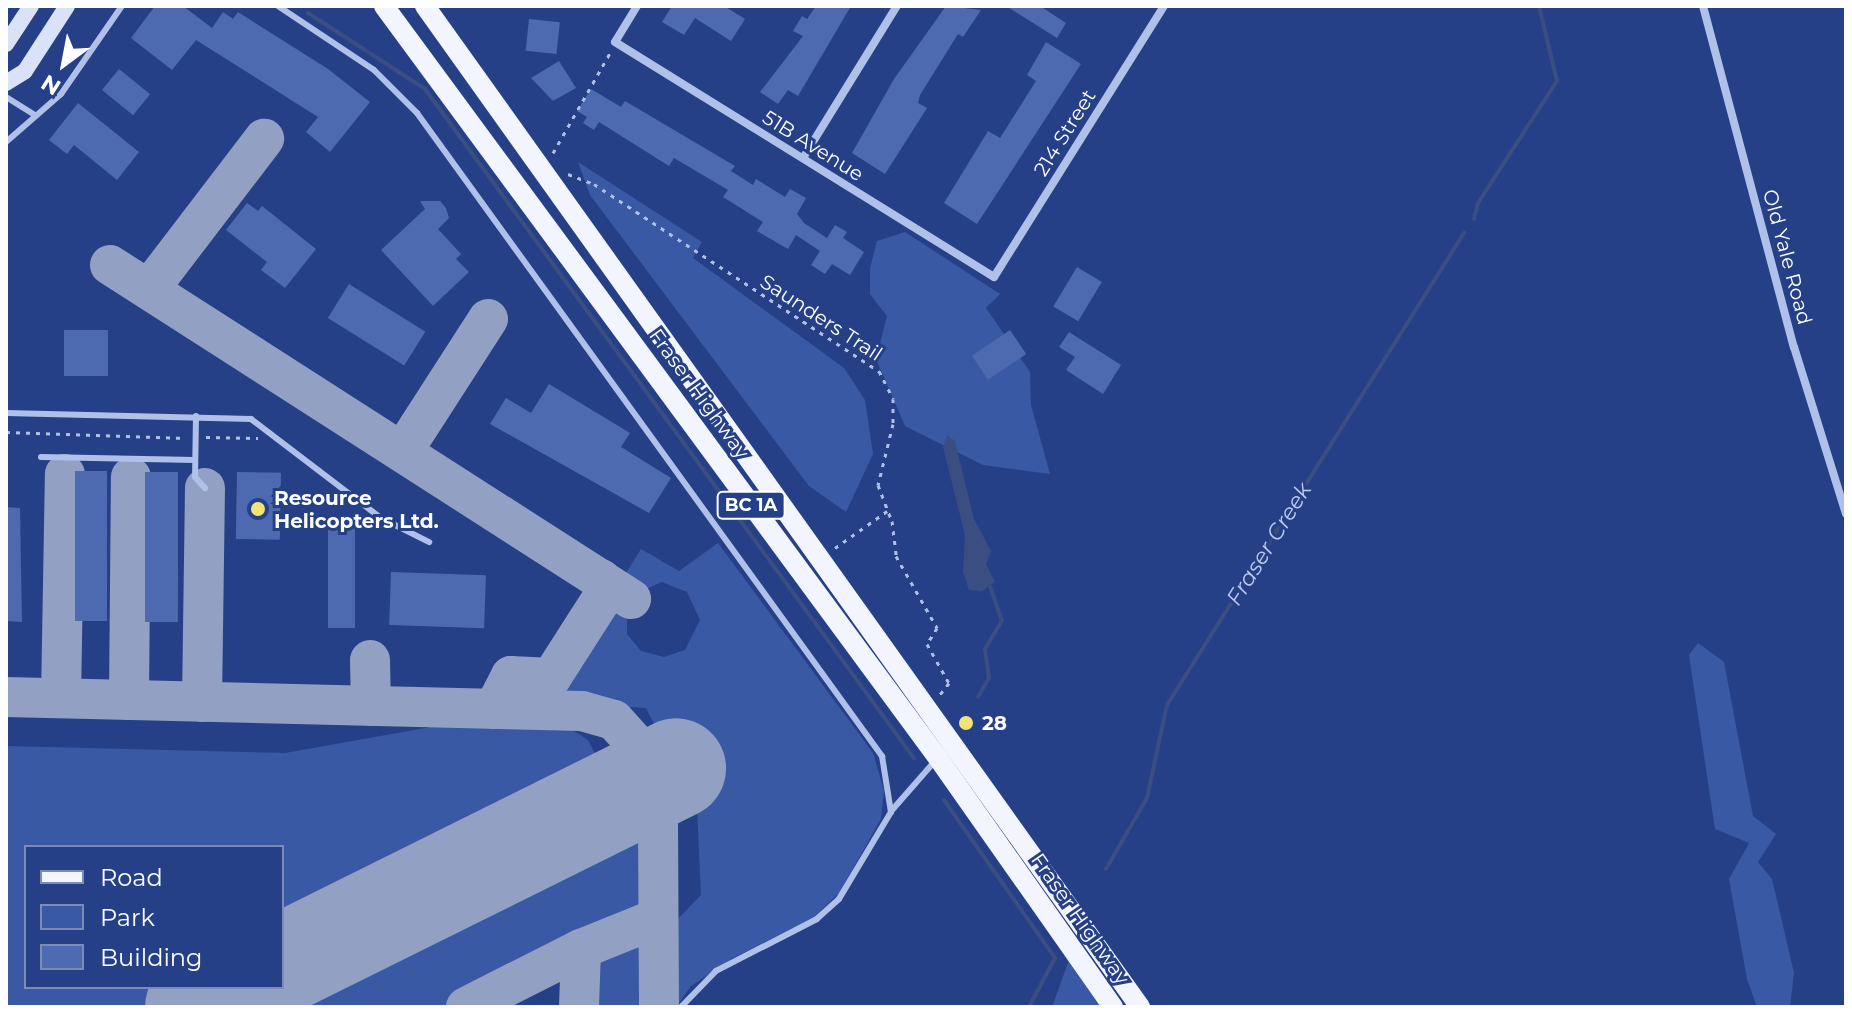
<!DOCTYPE html>
<html>
<head>
<meta charset="utf-8">
<style>
  body { margin:0 }
  #map { position:relative; width:1852px; height:1013px; overflow:hidden; background:#254087; font-family:Montserrat,sans-serif }
  div>[style] { position:absolute }
  .green>* { inset:0; background:#3959a4 }
  .water>* { inset:0; background:#3a4e82 }
  .stream>* { height:4px; margin:-2px; padding:0 2px; transform-origin:2px; border-radius:2px; background:#3a4e82 }
  .taxiway>* { height:40px; margin:-20px; padding:0 20px; transform-origin:20px; border-radius:20px; background:#92a0c3 }
  .runway>* { height:100px; margin:-50px; padding:0 50px; transform-origin:50px; border-radius:50px; background:#92a0c3 }
  .building>* { inset:0; background:#4d69af; transform-origin:0 0 }
  .path>* { height:3px; margin-top:-1.5px; transform-origin:0; background:repeating-linear-gradient(90deg,#b0c1e9 0 4px,transparent 0 10px) }
  .service>* { height:6px; margin:-3px; padding:0 3px; transform-origin:3px; border-radius:3px; background:#b0c1e9 }
  .minor>* { height:8px; margin:-4px; padding:0 4px; transform-origin:4px; border-radius:4px; background:#b0c1e9 }
  .secondary>* { height:16px; margin:-8px; padding:0 8px; transform-origin:8px; border-radius:8px; background:#dae2f7 }
  .primary>* { height:20px; margin:-10px; padding:0 10px; transform-origin:10px; border-radius:10px; background:#f3f5fe }
  .dots>* { width:22px; height:22px; translate:-50% -50%; box-sizing:border-box; border:4px solid #254087; border-radius:50% }
  span { translate:-50% -50%; white-space:nowrap; text-align:center; line-height:1.15; -webkit-text-stroke:6px #254087; paint-order:stroke }
  .shield-label span { padding:2px 6px; background:#254087; border:2px solid; border-radius:6px; -webkit-text-stroke-width:0 }
  .shield-label { font-size:18px; color:#fff; font-weight:700 }
  .street-label { font-size:20px; color:#fff }
  .poi-label { font-size:20px; color:#fff; font-weight:700 }
  .left { translate:0 -50%; text-align:left }
  .water-label { font-size:22px; color:#bccbf0; font-style:italic }
  .frame { position:absolute; inset:0; border:8px solid #fff; pointer-events:none }
  .legend { position:absolute; left:24px; top:845px; width:260px; height:144px; box-sizing:border-box; background:#254087; border:2px solid #7c8cb7; margin:0; padding:10px 14px; list-style:none; font-size:24px; color:#fff }
  .legend li { display:flex; align-items:center; gap:16px; height:40px }
  .legend b { width:40px; border:2px solid #7c8cb7 }
  .north { position:absolute; left:24px; top:24px; width:80px; height:80px; -webkit-text-stroke:6px #254087; paint-order:stroke; rotate:212deg; font-size:22px; font-weight:700; line-height:32px; text-align:center; color:#fff }
  .north::after { content:''; display:block; margin:auto; width:28px; height:36px; background:#fff; clip-path:polygon(50% 0,100% 100%,50% 72%,0 100%) }
</style>
</head>
<body>
<div id="map">
  <div class="green">
    <i style="clip-path:polygon(578px 162px,702px 242px,693px 258px,844px 368px,865px 400px,873px 454px,846px 512px,809px 486px,590px 195px)"></i>
    <i style="clip-path:polygon(905px 232px,1000px 294px,986px 308px,1030px 372px,1031px 405px,1050px 474px,983px 465px,905px 426px,876px 359px,887px 316px,870px 294px,870px 268px,877px 241px)"></i>
    <i style="clip-path:polygon(718px 543px,873px 753px,884px 791px,881px 819px,839px 893px,813px 918px,733px 958px,691px 986px,676px 1007px,669px 1007px,667px 930px,701px 895px,697px 808px,646px 708px,558px 702px,554px 689px,613px 600px,627px 607px,627px 634px,641px 651px,664px 657px,685px 650px,700px 620px,687px 592px,662px 582px,635px 594px,619px 584px,641px 549px,679px 571px)"></i>
    <i style="clip-path:polygon(1698px 643px,1724px 662px,1753px 816px,1776px 834px,1758px 862px,1772px 879px,1794px 973px,1790px 1007px,1757px 1007px,1747px 979px,1729px 879px,1749px 843px,1715px 829px,1689px 655px)"></i>
    <i style="clip-path:polygon(459px 722px,563px 724px,588px 740px,599px 761px,590px 783px,282px 937px,282px 847px,26px 847px,26px 987px,181px 987px,140px 1007px,6px 1007px,6px 746px,285px 753px)"></i>
    <i style="clip-path:polygon(612px 829px,639px 837px,646px 851px,648px 906px,641px 916px,453px 1007px,253px 1007px)"></i>
    <i style="clip-path:polygon(644px 932px,652px 935px,649px 1007px,593px 1007px,594px 959px)"></i>
    <i style="clip-path:polygon(1070px 957px,1110px 1007px,1052px 1007px)"></i>
  </div>
  <div class="water">
    <i style="clip-path:polygon(947px 435px,955px 441px,974px 519px,991px 551px,986px 564px,995px 582px,982px 591px,969px 590px,963px 572px,965px 535px,943px 447px)"></i>
  </div>
  <div class="stream">
    <i style="left:308px;top:13px;width:140px;rotate:33deg"></i>
    <i style="left:425px;top:89px;width:829px;rotate:53.84deg"></i>
    <i style="left:1474px;top:219px;width:16px;rotate:-76deg"></i>
    <i style="left:1478px;top:203px;width:145px;rotate:-57.1deg"></i>
    <i style="left:1557px;top:81px;width:77px;rotate:-103.5deg"></i>
    <i style="left:978px;top:697px;width:22px;rotate:-60deg"></i>
    <i style="left:989px;top:678px;width:29px;rotate:-98deg"></i>
    <i style="left:985px;top:649px;width:33px;rotate:-59deg"></i>
    <i style="left:1002px;top:621px;width:37px;rotate:-109deg"></i>
    <i style="left:944px;top:800px;width:193px;rotate:54.9deg"></i>
    <i style="left:1055px;top:958px;width:55px;rotate:118deg"></i>
    <i style="left:1106px;top:869px;width:82px;rotate:-60deg"></i>
    <i style="left:1147px;top:798px;width:95px;rotate:-77.9deg"></i>
    <i style="left:1167px;top:705px;width:558px;rotate:-57.82deg"></i>
  </div>
  <div class="taxiway">
    <i style="left:110px;top:265px;width:619px;rotate:32.66deg"></i>
    <i style="left:150px;top:288px;width:188px;rotate:-52.6deg"></i>
    <i style="left:403px;top:451px;width:157px;rotate:-57.2deg"></i>
    <i style="left:370px;top:660px;width:46px;rotate:88.8deg"></i>
    <i style="left:6px;top:697px;width:576px;rotate:1.39deg"></i>
    <i style="left:582px;top:711px;width:33px;rotate:16deg"></i>
    <i style="left:614px;top:720px;width:38px;rotate:48deg"></i>
    <i style="left:639px;top:748px;width:23px;rotate:90deg"></i>
    <i style="left:639px;top:771px;width:35px;rotate:129deg"></i>
    <i style="left:61px;top:698px;width:224px;rotate:-89deg"></i>
    <i style="left:129px;top:700px;width:223px;rotate:-89.5deg"></i>
    <i style="left:202px;top:702px;width:214px;rotate:-89.2deg"></i>
    <i style="left:494px;top:709px;width:37px;rotate:-63deg"></i>
    <i style="left:511px;top:676px;width:40px;rotate:2.9deg"></i>
    <i style="left:551px;top:678px;width:106px;rotate:-57.4deg"></i>
    <i style="left:608px;top:589px;width:12px;rotate:-125deg"></i>
    <i style="left:617px;top:798px;width:23px;rotate:-2deg"></i>
    <i style="left:640px;top:797px;width:30px;rotate:53deg"></i>
    <i style="left:658px;top:821px;width:186px;rotate:89.7deg"></i>
    <i style="left:466px;top:1007px;width:129px;rotate:-26.8deg"></i>
    <i style="left:581px;top:949px;width:83px;rotate:-21.9deg"></i>
    <i style="left:579px;top:1007px;width:58px;rotate:-88deg"></i>
  </div>
  <div class="runway">
    <i style="left:282px;top:964px;width:440px;rotate:-26.4deg"></i>
    <i style="left:195px;top:1007px;width:45px;rotate:-26.6deg"></i>
  </div>
  <div class="building">
    <i style="clip-path:polygon(155px 6px,183px 6px,212px 28px,223px 12px,233px 19px,238px 12px,328px 69px,370px 102px,330px 152px,306px 132px,318px 117px,196px 40px,172px 70px,131px 38px)"></i>
    <i style="clip-path:polygon(672px 6px,724px 6px,745px 19px,731px 41px,695px 18px,684px 35px,662px 22px)"></i>
    <i style="clip-path:polygon(816px 6px,851px 6px,798px 96px,788px 90px,778px 104px,760px 92px,803px 36px,793px 31px,802px 16px,807px 19px)"></i>
    <i style="clip-path:polygon(946px 6px,981px 10px,963px 37px,958px 34px,920px 95px,918px 103px,927px 108px,885px 174px,852px 153px,894px 79px)"></i>
    <i style="clip-path:polygon(1006px 6px,1040px 6px,1066px 23px,1057px 38px)"></i>
    <i style="left:529px;top:19px;width:31px;height:32px;rotate:6deg"></i>
    <i style="clip-path:polygon(1046px 42px,1081px 64px,977px 224px,944px 203px,988px 131px,1000px 138px,1036px 81px,1027px 75px)"></i>
    <i style="clip-path:polygon(559px 61px,576px 88px,553px 101px,531px 78px)"></i>
    <i style="left:119px;top:69px;width:40px;height:27px;rotate:39deg"></i>
    <i style="clip-path:polygon(591px 89px,621px 107px,625px 101px,735px 166px,731px 171px,753px 185px,756px 179px,785px 197px,790px 189px,806px 198px,797px 214px,804px 223px,827px 238px,835px 225px,847px 232px,843px 238px,864px 252px,850px 275px,832px 264px,825px 274px,811px 265px,820px 251px,796px 235px,788px 249px,757px 231px,763px 222px,723px 197px,728px 190px,674px 158px,669px 166px,599px 122px,594px 130px,583px 123px,587px 117px,577px 111px)"></i>
    <i style="clip-path:polygon(78px 103px,139px 152px,117px 180px,74px 145px,67px 154px,49px 140px)"></i>
    <i style="clip-path:polygon(420px 201px,440px 201px,446px 208px,449px 218px,438px 229px,461px 254px,456px 259px,469px 272px,433px 306px,381px 250px,425px 209px)"></i>
    <i style="clip-path:polygon(247px 203px,258px 211px,262px 206px,316px 249px,285px 288px,261px 270px,267px 262px,226px 230px)"></i>
    <i style="left:1077px;top:267px;width:29px;height:46px;rotate:31deg"></i>
    <i style="left:349px;top:284px;width:90px;height:40px;rotate:32deg"></i>
    <i style="left:64px;top:330px;width:44px;height:46px"></i>
    <i style="left:1010px;top:330px;width:29px;height:46px;rotate:56deg"></i>
    <i style="clip-path:polygon(1069px 332px,1121px 365px,1103px 394px,1066px 370px,1075px 357px,1059px 347px)"></i>
    <i style="clip-path:polygon(549px 384px,630px 433px,621px 447px,671px 478px,649px 513px,490px 424px,506px 398px,531px 413px)"></i>
    <i style="left:75px;top:471px;width:32px;height:150px"></i>
    <i style="left:145px;top:472px;width:33px;height:150px"></i>
    <i style="left:237px;top:472px;width:44px;height:67px;rotate:1deg"></i>
    <i style="clip-path:polygon(6px 507px,20px 508px,22px 622px,6px 621px)"></i>
    <i style="left:328px;top:528px;width:27px;height:100px"></i>
    <i style="left:391px;top:572px;width:95px;height:53px;rotate:2deg"></i>
  </div>
  <div class="path">
    <i style="left:553px;top:153px;width:115px;rotate:-60.3deg"></i>
    <i style="left:568px;top:174px;width:28px;rotate:21deg"></i>
    <i style="left:594px;top:184px;width:341px;rotate:33.3deg"></i>
    <i style="left:879px;top:371px;width:31px;rotate:63deg"></i>
    <i style="left:893px;top:399px;width:25px;rotate:90deg"></i>
    <i style="left:893px;top:424px;width:63px;rotate:103.8deg"></i>
    <i style="left:878px;top:485px;width:39px;rotate:69deg"></i>
    <i style="left:892px;top:521px;width:35px;rotate:83deg"></i>
    <i style="left:896px;top:556px;width:83px;rotate:60.3deg"></i>
    <i style="left:937px;top:628px;width:19px;rotate:122deg"></i>
    <i style="left:927px;top:644px;width:45px;rotate:60.6deg"></i>
    <i style="left:949px;top:683px;width:18px;rotate:128deg"></i>
    <i style="left:6px;top:432px;width:180px;rotate:1.9deg"></i>
    <i style="left:206px;top:437px;width:52px;rotate:1.1deg"></i>
    <i style="left:835px;top:548px;width:64px;rotate:-35.4deg"></i>
  </div>
  <div class="service">
    <i style="left:278px;top:6px;width:115px;rotate:33.7deg"></i>
    <i style="left:374px;top:70px;width:61px;rotate:45deg"></i>
    <i style="left:417px;top:113px;width:794px;rotate:54.13deg"></i>
    <i style="left:882px;top:756px;width:57px;rotate:80.9deg"></i>
    <i style="left:891px;top:812px;width:101px;rotate:120.9deg"></i>
    <i style="left:839px;top:899px;width:30px;rotate:138deg"></i>
    <i style="left:817px;top:919px;width:114px;rotate:152.8deg"></i>
    <i style="left:716px;top:971px;width:50px;rotate:134.2deg"></i>
    <i style="left:6px;top:97px;width:34px;rotate:32deg"></i>
    <i style="left:6px;top:142px;width:73px;rotate:-41.1deg"></i>
    <i style="left:61px;top:94px;width:107px;rotate:-55.3deg"></i>
    <i style="left:6px;top:413px;width:245px;rotate:1.4deg"></i>
    <i style="left:251px;top:419px;width:163px;rotate:37.3deg"></i>
    <i style="left:381px;top:518px;width:54px;rotate:26.6deg"></i>
    <i style="left:196px;top:416px;width:61px;rotate:90.9deg"></i>
    <i style="left:195px;top:477px;width:15px;rotate:48deg"></i>
    <i style="left:41px;top:457px;width:154px;rotate:1.1deg"></i>
    <i style="left:893px;top:809px;width:64px;rotate:-48.8deg"></i>
  </div>
  <div class="minor">
    <i style="left:637px;top:6px;width:42px;rotate:121.4deg"></i>
    <i style="left:615px;top:42px;width:446px;rotate:31.8deg"></i>
    <i style="left:994px;top:277px;width:320px;rotate:-57.9deg"></i>
    <i style="left:1703px;top:6px;width:353px;rotate:75.1deg"></i>
    <i style="left:1794px;top:347px;width:175px;rotate:72.7deg"></i>
    <i style="left:803px;top:158px;width:179px;rotate:-58.3deg"></i>
  </div>
  <div class="secondary">
    <i style="left:6px;top:44px;width:45px;rotate:-56.7deg"></i>
    <i style="left:6px;top:83px;width:22px;rotate:-32deg"></i>
    <i style="left:25px;top:71px;width:77px;rotate:-57.1deg"></i>
  </div>
  <div class="primary">
    <i style="left:384px;top:6px;width:934px;rotate:53.62deg"></i>
    <i style="left:938px;top:758px;width:304px;rotate:54.9deg"></i>
    <i style="left:425px;top:6px;width:1230px;rotate:54.46deg"></i>
  </div>
  <div class="dots">
    <i style="left:258px;top:509px;background:#f3e274"></i>
    <i style="left:966px;top:723px;background:#f3e274"></i>
  </div>
  <div class="shield-label">
    <span style="left:751px;top:505px">BC 1A</span>
  </div>
  <div class="street-label">
    <span style="left:1065px;top:133px;rotate:-58deg">214 Street</span>
    <span style="left:813px;top:146px;rotate:32deg">51B Avenue</span>
    <span style="left:1787px;top:257px;rotate:75deg">Old Yale Road</span>
    <span style="left:821px;top:318px;rotate:33deg">Saunders Trail</span>
    <span style="left:699px;top:394px;rotate:54deg">Fraser Highway</span>
    <span style="left:1080px;top:919px;rotate:55deg">Fraser Highway</span>
  </div>
  <div class="poi-label">
    <span class="left" style="left:274px;top:510px">Resource<br>Helicopters Ltd.</span>
    <span class="left" style="left:982px;top:723px">28</span>
  </div>
  <div class="water-label">
    <span style="left:1269px;top:544px;rotate:-58deg">Fraser Creek</span>
  </div>
  <div class="frame"></div>
  <ul class="legend">
  <li><b style="height:10px;background:#f3f5fe"></b>Road</li>
  <li><b style="height:22px;background:#3959a4"></b>Park</li>
  <li><b style="height:22px;background:#4d69af"></b>Building</li>
  </ul>
  <div class="north">N</div>
</div>
</body>
</html>
